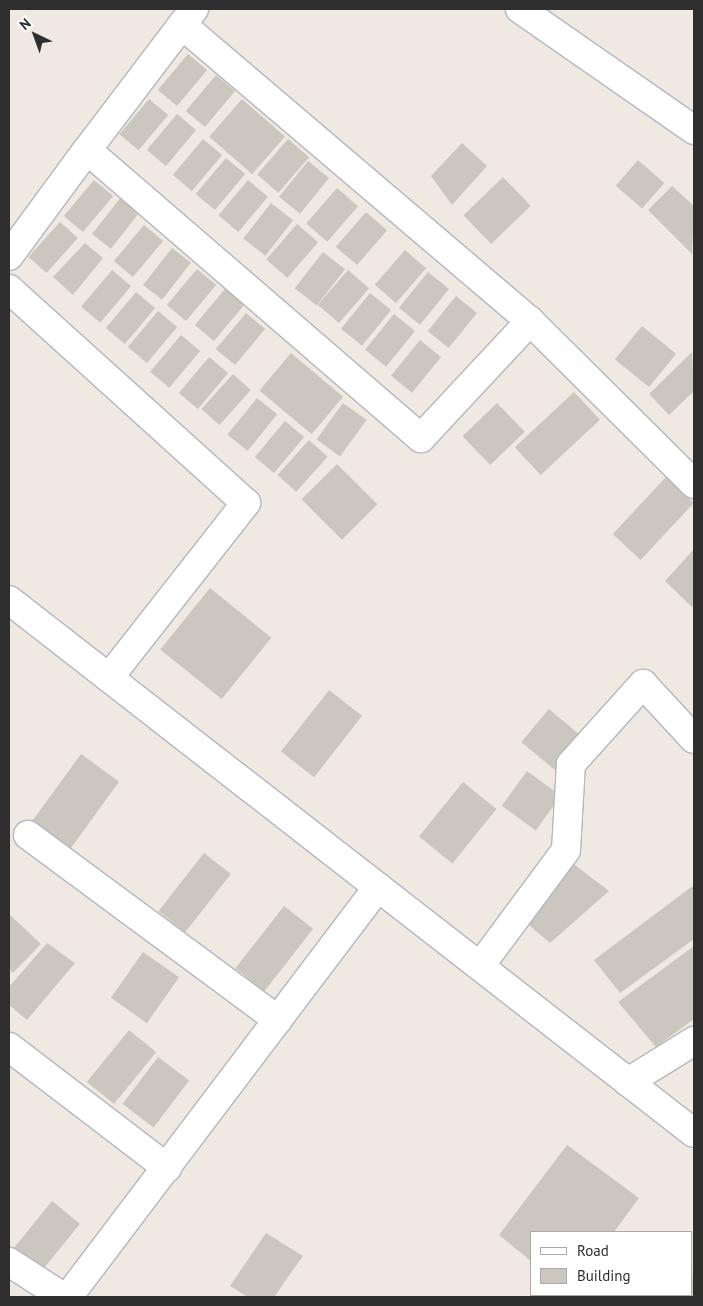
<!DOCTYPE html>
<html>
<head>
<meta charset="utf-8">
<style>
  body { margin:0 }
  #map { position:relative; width:703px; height:1306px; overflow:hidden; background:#efe9e1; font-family:"PT Sans",sans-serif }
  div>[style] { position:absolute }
  .building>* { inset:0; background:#cbc7bf; transform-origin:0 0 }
  .roads { filter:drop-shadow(1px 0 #b4b7c1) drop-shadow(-1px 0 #b4b7c1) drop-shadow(0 1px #b4b7c1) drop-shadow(0 -1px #b4b7c1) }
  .minor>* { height:28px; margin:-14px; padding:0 14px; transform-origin:14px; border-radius:14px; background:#fff }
  .secondary>* { height:28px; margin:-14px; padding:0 14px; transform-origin:14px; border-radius:14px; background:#fff }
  span { translate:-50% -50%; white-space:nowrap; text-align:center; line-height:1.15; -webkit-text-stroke:4px #fff; paint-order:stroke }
  .frame { position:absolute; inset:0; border:10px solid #2e2e2e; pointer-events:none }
  .legend { position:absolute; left:530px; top:1231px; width:162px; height:65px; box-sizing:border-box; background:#fff; border:1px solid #ababab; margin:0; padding:6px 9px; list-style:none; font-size:15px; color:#2e2e2e }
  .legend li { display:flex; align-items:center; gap:10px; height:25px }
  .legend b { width:25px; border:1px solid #ababab }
  .north { position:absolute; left:10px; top:10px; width:50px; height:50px; -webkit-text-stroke:4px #fff; paint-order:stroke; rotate:318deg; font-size:14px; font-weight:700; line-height:20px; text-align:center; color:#2e2e2e }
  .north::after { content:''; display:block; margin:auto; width:18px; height:22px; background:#2e2e2e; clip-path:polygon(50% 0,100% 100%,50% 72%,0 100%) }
</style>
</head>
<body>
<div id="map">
  <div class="building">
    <i style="left:188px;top:54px;width:25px;height:47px;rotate:40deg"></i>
    <i style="left:216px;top:75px;width:25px;height:47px;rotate:40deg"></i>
    <i style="left:149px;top:99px;width:25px;height:46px;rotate:40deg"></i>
    <i style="left:242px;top:99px;width:57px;height:50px;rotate:41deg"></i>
    <i style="left:177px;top:114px;width:25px;height:47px;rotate:40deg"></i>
    <i style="left:203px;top:139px;width:25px;height:47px;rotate:40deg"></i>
    <i style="left:288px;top:139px;width:28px;height:47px;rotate:41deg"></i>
    <i style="clip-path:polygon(462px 143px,487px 166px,452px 205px,431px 176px)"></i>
    <i style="left:226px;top:158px;width:25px;height:47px;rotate:40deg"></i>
    <i style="left:638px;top:160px;width:35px;height:34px;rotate:41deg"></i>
    <i style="left:308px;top:161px;width:27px;height:46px;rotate:39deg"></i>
    <i style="left:503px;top:177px;width:40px;height:55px;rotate:46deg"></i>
    <i style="left:94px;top:180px;width:25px;height:47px;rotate:40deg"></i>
    <i style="left:248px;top:180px;width:26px;height:46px;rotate:40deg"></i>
    <i style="clip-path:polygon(672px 186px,694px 206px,692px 254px,648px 210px)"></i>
    <i style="left:337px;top:188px;width:28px;height:47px;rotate:41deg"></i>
    <i style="left:121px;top:197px;width:24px;height:47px;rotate:38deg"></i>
    <i style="left:271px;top:203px;width:28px;height:45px;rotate:38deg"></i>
    <i style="left:366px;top:212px;width:28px;height:46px;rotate:41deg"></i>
    <i style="left:60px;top:222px;width:24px;height:47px;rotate:42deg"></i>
    <i style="left:297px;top:224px;width:28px;height:47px;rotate:41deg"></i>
    <i style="left:144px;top:225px;width:25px;height:47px;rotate:40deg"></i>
    <i style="clip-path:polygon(85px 243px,103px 258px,73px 295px,53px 277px)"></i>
    <i style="left:172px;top:248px;width:24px;height:47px;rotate:38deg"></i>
    <i style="left:405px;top:250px;width:28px;height:46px;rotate:41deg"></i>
    <i style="left:323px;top:252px;width:28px;height:46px;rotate:38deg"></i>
    <i style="left:197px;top:269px;width:25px;height:47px;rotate:40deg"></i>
    <i style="left:112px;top:270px;width:25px;height:48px;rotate:40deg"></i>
    <i style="left:348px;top:270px;width:28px;height:46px;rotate:41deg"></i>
    <i style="left:428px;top:272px;width:27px;height:46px;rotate:39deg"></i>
    <i style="left:225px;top:289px;width:25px;height:47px;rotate:40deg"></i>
    <i style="left:136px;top:292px;width:25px;height:47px;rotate:40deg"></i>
    <i style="left:370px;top:293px;width:27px;height:46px;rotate:39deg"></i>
    <i style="left:456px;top:296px;width:27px;height:45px;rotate:39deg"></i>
    <i style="left:158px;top:311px;width:25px;height:47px;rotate:40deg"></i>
    <i style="left:246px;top:313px;width:25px;height:47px;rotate:40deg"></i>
    <i style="left:394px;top:314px;width:27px;height:46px;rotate:39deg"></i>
    <i style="left:642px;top:326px;width:44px;height:43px;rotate:39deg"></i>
    <i style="left:181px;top:335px;width:25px;height:48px;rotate:40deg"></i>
    <i style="left:420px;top:340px;width:27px;height:46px;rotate:39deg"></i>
    <i style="clip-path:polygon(692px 352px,694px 391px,669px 415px,649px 394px)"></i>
    <i style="left:291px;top:353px;width:68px;height:49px;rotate:40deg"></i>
    <i style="left:209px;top:357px;width:25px;height:47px;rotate:40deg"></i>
    <i style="left:233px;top:374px;width:24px;height:47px;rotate:42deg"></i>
    <i style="left:574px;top:392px;width:38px;height:81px;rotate:47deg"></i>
    <i style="left:257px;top:398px;width:26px;height:47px;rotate:39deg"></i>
    <i style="left:343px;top:403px;width:29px;height:45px;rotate:36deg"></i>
    <i style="left:497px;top:403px;width:40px;height:48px;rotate:46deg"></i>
    <i style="left:285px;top:421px;width:25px;height:47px;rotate:40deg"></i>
    <i style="left:309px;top:440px;width:25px;height:47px;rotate:42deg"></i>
    <i style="left:337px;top:464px;width:57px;height:50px;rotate:45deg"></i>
    <i style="left:666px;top:477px;width:38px;height:78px;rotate:43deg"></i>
    <i style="clip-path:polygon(694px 549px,694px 604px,692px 607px,665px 581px)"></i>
    <i style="left:210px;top:588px;width:79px;height:79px;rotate:39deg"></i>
    <i style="left:329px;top:690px;width:42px;height:78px;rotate:38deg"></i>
    <i style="left:549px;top:709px;width:45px;height:43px;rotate:40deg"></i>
    <i style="left:81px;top:754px;width:47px;height:85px;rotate:36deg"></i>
    <i style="left:527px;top:771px;width:42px;height:43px;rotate:36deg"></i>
    <i style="left:463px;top:782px;width:43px;height:70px;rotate:39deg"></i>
    <i style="left:204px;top:853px;width:34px;height:74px;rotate:38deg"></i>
    <i style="clip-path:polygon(567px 859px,609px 891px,550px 943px,522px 919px)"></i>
    <i style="clip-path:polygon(694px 885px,694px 939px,620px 993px,594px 960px)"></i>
    <i style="left:284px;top:906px;width:37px;height:79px;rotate:38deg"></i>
    <i style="clip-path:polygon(9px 914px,41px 944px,13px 973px,9px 969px)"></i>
    <i style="clip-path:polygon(47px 943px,75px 963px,27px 1020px,9px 1005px,9px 987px)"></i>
    <i style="clip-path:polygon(694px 946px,694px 1019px,656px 1047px,618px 1002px)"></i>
    <i style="left:143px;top:952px;width:44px;height:56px;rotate:35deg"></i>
    <i style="left:129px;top:1030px;width:35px;height:67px;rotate:39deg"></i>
    <i style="left:158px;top:1057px;width:39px;height:59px;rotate:37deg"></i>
    <i style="clip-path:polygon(567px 1145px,639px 1198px,614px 1232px,532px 1232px,532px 1262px,499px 1235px)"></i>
    <i style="left:52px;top:1201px;width:36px;height:66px;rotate:39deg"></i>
    <i style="clip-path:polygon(266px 1233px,303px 1256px,274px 1297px,248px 1297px,230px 1286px)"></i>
    <i style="clip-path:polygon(692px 1267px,694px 1297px,656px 1297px,692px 1295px)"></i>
  </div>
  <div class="roads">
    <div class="minor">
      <i style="left:520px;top:9px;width:212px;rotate:34.8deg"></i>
      <i style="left:87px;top:150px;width:177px;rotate:-52.8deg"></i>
      <i style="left:9px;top:256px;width:132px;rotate:-53.7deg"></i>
      <i style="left:87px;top:150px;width:441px;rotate:40.8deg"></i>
      <i style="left:421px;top:438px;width:160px;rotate:-47deg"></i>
      <i style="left:530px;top:321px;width:457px;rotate:-139.6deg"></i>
      <i style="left:9px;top:289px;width:319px;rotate:42.1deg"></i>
      <i style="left:246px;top:503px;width:222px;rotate:128.1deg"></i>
      <i style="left:530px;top:321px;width:231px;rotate:44.8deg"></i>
      <i style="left:28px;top:835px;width:311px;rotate:36.5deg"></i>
      <i style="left:480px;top:966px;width:144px;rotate:-53.4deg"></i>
      <i style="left:566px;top:850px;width:86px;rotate:-86.7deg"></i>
      <i style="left:571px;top:764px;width:108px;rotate:-48deg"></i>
      <i style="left:643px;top:684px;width:75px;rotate:47.2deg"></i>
      <i style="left:9px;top:1047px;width:199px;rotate:37.4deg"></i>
      <i style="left:628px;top:1082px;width:78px;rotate:-31.8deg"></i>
      <i style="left:9px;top:1262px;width:64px;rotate:32.9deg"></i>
      <i style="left:68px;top:1297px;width:514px;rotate:-52.91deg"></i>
    </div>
    <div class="secondary">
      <i style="left:9px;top:600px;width:868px;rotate:37.89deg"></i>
    </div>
  </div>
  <div class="frame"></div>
  <ul class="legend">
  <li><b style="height:6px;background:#fff"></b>Road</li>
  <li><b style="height:14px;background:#cbc7bf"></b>Building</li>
  </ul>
  <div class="north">N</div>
</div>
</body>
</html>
